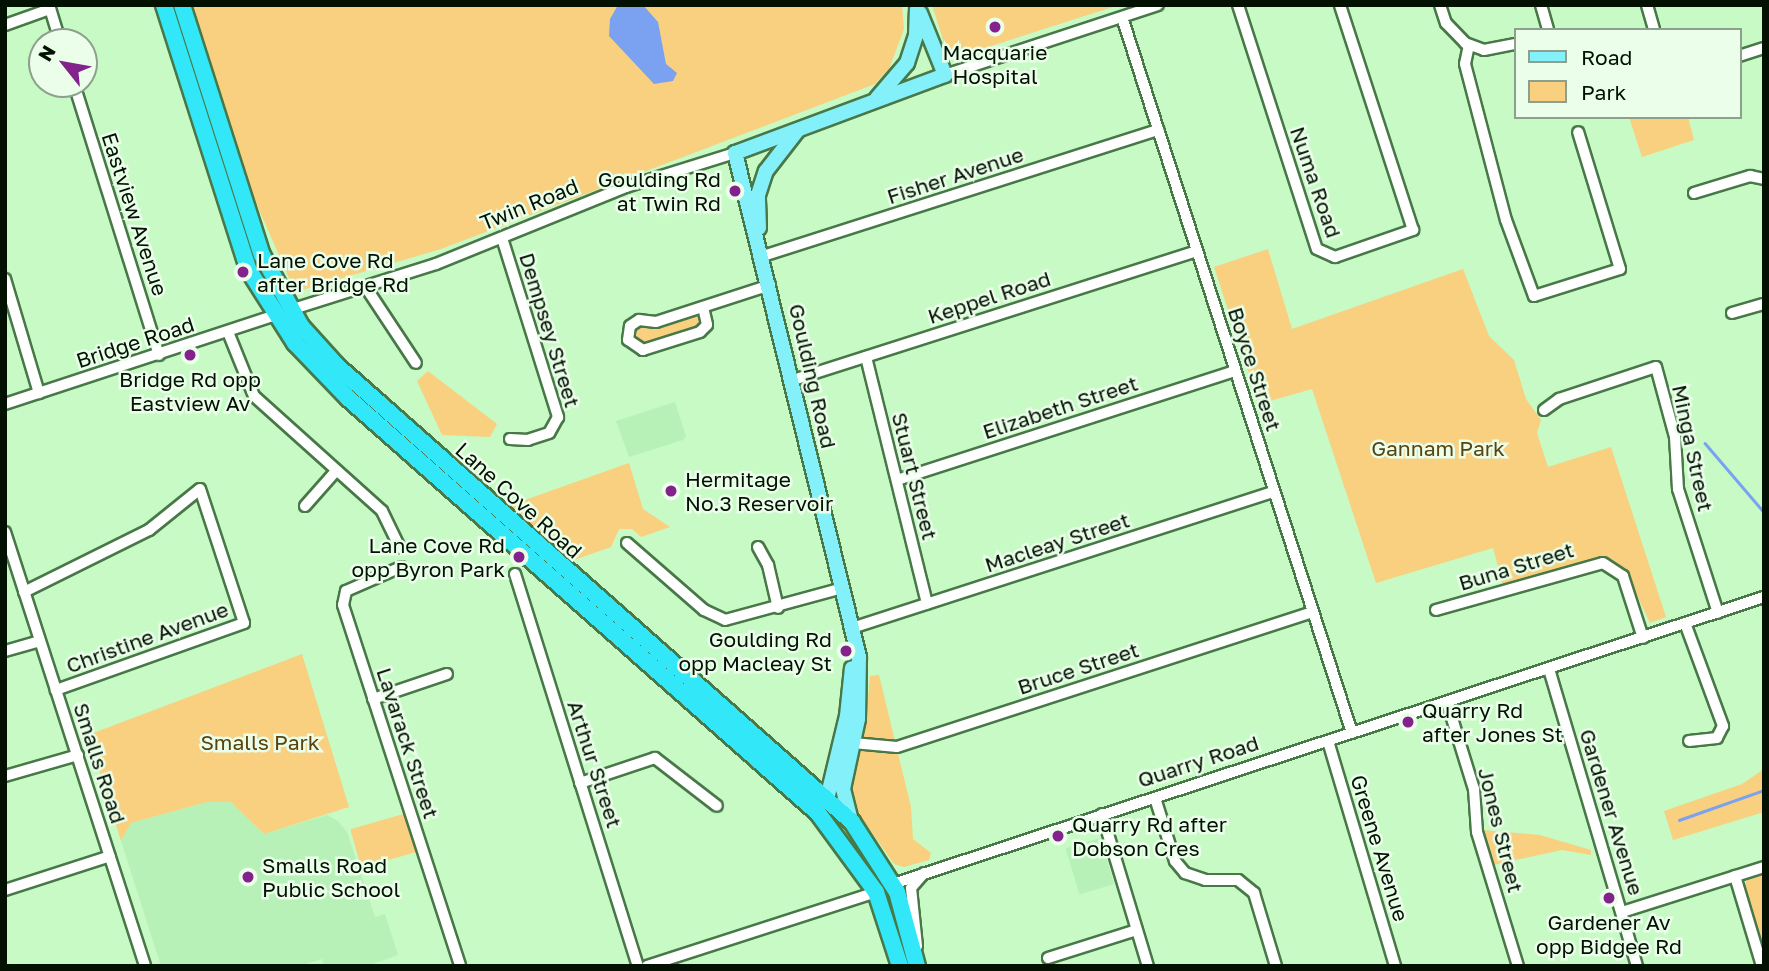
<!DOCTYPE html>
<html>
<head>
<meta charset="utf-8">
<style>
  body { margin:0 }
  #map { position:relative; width:1769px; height:971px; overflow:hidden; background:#c7fac5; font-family:"Golos Text",sans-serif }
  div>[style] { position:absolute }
  .built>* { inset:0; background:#b8f1b7; transform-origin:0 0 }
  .green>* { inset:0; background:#f8d07f; transform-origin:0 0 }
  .water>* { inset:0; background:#7ba1f1 }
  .stream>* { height:2.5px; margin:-1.25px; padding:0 1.25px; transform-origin:1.25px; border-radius:1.25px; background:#7ba1f1 }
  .roads { filter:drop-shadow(2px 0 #487748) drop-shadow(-2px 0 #487748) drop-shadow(0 2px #487748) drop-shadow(0 -2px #487748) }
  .minor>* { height:10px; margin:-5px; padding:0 5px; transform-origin:5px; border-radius:5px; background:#fff }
  .major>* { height:14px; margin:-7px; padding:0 7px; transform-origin:7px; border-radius:7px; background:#84f1fa }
  .highway>* { height:16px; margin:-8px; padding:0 8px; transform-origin:8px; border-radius:8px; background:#32e7f7 }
  .dots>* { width:19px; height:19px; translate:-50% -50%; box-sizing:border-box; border:4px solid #eafee9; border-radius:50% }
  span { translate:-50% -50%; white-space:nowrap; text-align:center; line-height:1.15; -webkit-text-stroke:5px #eafee9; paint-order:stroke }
  .poi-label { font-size:21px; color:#021102 }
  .right { translate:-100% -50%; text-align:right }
  .left { translate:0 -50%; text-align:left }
  .street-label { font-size:21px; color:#021102 }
  .park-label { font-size:21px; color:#5a430e }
  .frame { position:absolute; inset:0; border:7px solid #021102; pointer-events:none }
  .legend { position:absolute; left:1514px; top:28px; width:228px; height:91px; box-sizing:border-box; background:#eafee9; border:2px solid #8d9f8d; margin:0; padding:9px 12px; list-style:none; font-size:21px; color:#021102 }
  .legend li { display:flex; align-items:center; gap:14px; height:35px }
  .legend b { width:35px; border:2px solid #8d9f8d }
  .north { position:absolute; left:28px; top:28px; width:70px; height:70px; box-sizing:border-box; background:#eafee9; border:2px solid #8d9f8d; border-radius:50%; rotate:301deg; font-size:19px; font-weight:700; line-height:28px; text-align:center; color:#021102 }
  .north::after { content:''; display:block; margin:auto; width:24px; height:32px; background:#83228c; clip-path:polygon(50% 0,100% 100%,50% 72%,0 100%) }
</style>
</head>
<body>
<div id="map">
  <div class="built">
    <i style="clip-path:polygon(675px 402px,686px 436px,683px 440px,629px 457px,616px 421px)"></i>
    <i style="clip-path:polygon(207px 802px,231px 802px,264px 834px,327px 815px,338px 821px,347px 832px,375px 917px,385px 914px,398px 955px,367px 966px,324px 966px,322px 959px,299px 966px,161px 966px,121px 841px,124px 831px,131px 823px)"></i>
    <i style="left:1100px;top:838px;width:48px;height:36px;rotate:73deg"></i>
  </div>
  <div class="green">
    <i style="clip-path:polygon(193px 5px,902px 5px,904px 29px,889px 69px,875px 84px,441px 249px,295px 292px,251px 191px)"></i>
    <i style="clip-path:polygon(932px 5px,1119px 5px,957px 57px,946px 49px)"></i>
    <i style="clip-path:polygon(1629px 117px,1688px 117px,1694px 140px,1642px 157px)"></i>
    <i style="clip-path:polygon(1268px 249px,1292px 329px,1463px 269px,1489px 336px,1514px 360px,1526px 399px,1541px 420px,1537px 433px,1548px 467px,1611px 447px,1666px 617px,1650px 623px,1625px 570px,1603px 558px,1503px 585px,1493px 548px,1376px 583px,1312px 389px,1259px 404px,1214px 267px)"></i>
    <i style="clip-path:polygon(699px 313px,702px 327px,646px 347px,634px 343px,631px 331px,636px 326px)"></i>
    <i style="clip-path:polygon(428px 371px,497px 424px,490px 437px,442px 435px,417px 381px)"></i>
    <i style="clip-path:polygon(629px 463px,643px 509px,670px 527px,641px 537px,632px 529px,619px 529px,611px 547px,571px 561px,508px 506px)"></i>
    <i style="clip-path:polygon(302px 654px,349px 807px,264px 834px,231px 802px,207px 802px,131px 823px,121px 841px,88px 735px)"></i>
    <i style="clip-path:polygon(879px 675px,911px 807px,913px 839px,931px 853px,929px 860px,904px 867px,894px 864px,849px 800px,865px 730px,870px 676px)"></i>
    <i style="clip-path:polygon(1764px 769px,1764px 812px,1673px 840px,1664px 811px,1742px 784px)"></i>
    <i style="left:407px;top:813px;width:40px;height:59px;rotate:74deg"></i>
    <i style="clip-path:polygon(1483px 830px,1540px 835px,1591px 850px,1591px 855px,1562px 850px,1493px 865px)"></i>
    <i style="clip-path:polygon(1764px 873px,1764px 957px,1744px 887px,1748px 878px)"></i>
  </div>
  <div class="water">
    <i style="clip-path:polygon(618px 5px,643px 5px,658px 22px,666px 64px,677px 73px,673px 81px,654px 84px,609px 36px,610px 19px)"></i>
  </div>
  <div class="stream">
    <i style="left:1705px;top:443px;width:91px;rotate:49.5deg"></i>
    <i style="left:1679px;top:820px;width:90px;rotate:-19.4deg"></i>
  </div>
  <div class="roads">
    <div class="minor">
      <i style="left:49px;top:5px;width:39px;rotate:73deg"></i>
      <i style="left:1238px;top:5px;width:256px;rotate:72.1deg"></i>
      <i style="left:1317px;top:249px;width:20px;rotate:24deg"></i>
      <i style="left:1335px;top:257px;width:83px;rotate:-19.1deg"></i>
      <i style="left:1413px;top:230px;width:237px;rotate:-108deg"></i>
      <i style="left:1440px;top:5px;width:19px;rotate:72deg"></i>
      <i style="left:1446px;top:23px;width:28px;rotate:46deg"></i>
      <i style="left:1465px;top:43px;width:20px;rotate:20deg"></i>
      <i style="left:1484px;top:50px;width:32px;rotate:-11deg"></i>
      <i style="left:1541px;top:5px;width:26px;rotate:74deg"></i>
      <i style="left:1647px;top:5px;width:26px;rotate:74deg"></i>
      <i style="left:1122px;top:17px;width:752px;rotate:72.19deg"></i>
      <i style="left:5px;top:25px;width:48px;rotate:-19.6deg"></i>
      <i style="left:1469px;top:45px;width:19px;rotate:102deg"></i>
      <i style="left:1465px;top:64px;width:161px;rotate:75.3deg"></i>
      <i style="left:1506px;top:220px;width:81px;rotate:69.8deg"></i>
      <i style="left:1534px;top:296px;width:90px;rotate:-17.4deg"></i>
      <i style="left:1620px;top:269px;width:143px;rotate:-107deg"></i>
      <i style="left:1739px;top:56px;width:26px;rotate:-18deg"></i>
      <i style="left:945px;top:75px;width:224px;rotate:-18.2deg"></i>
      <i style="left:74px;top:84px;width:284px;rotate:72.6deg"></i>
      <i style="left:1694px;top:193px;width:59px;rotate:-16.9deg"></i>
      <i style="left:1750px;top:176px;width:14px;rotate:12deg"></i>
      <i style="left:502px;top:238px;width:188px;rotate:72.6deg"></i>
      <i style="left:558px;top:417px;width:18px;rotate:119deg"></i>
      <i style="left:549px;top:433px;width:22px;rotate:162deg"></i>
      <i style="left:528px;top:440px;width:18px;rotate:-177deg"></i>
      <i style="left:763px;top:256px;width:415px;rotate:-17.7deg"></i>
      <i style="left:5px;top:279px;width:119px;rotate:73.4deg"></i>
      <i style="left:365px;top:286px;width:92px;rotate:56.5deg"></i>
      <i style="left:703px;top:307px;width:18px;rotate:77deg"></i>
      <i style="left:707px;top:325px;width:10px;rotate:135deg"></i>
      <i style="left:700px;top:332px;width:60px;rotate:162.5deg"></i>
      <i style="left:643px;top:350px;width:18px;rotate:-146deg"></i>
      <i style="left:628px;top:340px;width:14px;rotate:-82deg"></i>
      <i style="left:630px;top:326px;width:11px;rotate:-34deg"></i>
      <i style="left:639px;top:320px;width:17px;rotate:7deg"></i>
      <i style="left:656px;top:322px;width:120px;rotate:-18deg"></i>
      <i style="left:290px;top:310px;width:153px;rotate:-17.5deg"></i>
      <i style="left:436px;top:264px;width:205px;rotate:-22.1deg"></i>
      <i style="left:626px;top:187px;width:114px;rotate:-17.3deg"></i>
      <i style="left:1732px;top:313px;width:33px;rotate:-16deg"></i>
      <i style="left:228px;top:332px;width:69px;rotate:67.9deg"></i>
      <i style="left:254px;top:396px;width:172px;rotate:41.9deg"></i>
      <i style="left:382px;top:511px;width:41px;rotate:64.1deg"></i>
      <i style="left:866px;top:357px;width:254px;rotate:76.1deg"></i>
      <i style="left:793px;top:380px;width:424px;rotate:-17.7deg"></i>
      <i style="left:5px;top:404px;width:284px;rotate:-18.2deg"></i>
      <i style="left:1544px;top:410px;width:19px;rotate:-36deg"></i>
      <i style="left:1559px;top:399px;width:102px;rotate:-18.3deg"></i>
      <i style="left:1656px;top:367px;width:73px;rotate:74.8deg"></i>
      <i style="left:1675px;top:437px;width:52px;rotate:86.7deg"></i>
      <i style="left:1678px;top:489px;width:130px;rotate:72.1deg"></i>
      <i style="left:897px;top:480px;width:355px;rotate:-17.9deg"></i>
      <i style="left:305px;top:506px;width:47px;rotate:-48.5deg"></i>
      <i style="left:5px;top:532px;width:456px;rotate:72.1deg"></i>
      <i style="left:627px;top:543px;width:102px;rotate:41deg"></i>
      <i style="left:704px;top:610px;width:23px;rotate:25deg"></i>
      <i style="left:725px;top:620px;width:122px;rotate:-15.2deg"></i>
      <i style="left:758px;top:547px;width:21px;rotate:61deg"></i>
      <i style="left:768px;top:565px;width:44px;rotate:76.9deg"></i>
      <i style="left:401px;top:567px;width:60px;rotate:156.4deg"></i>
      <i style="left:346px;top:591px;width:14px;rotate:102deg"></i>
      <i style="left:343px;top:605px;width:379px;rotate:72deg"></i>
      <i style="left:515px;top:574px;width:411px;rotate:72.6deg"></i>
      <i style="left:24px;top:592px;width:140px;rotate:-26.4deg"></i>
      <i style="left:149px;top:530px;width:65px;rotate:-38.8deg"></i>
      <i style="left:200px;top:489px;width:141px;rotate:71.8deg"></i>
      <i style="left:244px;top:623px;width:200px;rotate:160.4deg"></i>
      <i style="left:1436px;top:610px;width:173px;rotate:-15.7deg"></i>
      <i style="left:1603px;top:563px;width:24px;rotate:33deg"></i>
      <i style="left:1623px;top:576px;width:65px;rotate:72.1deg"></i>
      <i style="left:1685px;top:623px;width:110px;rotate:69.7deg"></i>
      <i style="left:1723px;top:726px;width:13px;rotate:117deg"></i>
      <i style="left:1717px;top:738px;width:28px;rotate:174deg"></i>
      <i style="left:852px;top:628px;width:442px;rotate:-17.9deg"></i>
      <i style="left:5px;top:651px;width:36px;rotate:-16deg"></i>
      <i style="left:1549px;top:669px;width:310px;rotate:73.5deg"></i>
      <i style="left:373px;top:699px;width:78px;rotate:-18.7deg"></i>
      <i style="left:1447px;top:702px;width:91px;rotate:72.8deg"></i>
      <i style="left:1474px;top:789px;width:43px;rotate:86deg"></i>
      <i style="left:1477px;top:832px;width:140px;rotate:73deg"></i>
      <i style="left:1328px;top:741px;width:235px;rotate:73.4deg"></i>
      <i style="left:853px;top:743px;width:44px;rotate:5.2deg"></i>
      <i style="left:897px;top:747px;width:437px;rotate:-18deg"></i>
      <i style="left:5px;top:776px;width:76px;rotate:-16deg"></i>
      <i style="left:580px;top:783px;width:79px;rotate:-18.4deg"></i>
      <i style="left:655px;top:758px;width:78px;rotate:37.7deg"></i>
      <i style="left:1155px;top:798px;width:66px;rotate:72.4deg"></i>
      <i style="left:1175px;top:861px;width:16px;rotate:50deg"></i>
      <i style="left:1185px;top:873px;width:21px;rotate:19deg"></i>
      <i style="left:1205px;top:880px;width:33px"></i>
      <i style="left:1238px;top:880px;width:21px;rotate:39deg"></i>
      <i style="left:1254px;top:893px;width:76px;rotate:73.2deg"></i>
      <i style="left:1102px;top:814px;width:159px;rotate:73.2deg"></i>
      <i style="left:1735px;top:876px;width:94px;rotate:73.3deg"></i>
      <i style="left:893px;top:884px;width:917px;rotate:-18.24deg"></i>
      <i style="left:5px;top:890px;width:110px;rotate:-17.9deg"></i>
      <i style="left:1622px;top:912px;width:149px;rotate:-17.6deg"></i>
      <i style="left:917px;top:946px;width:58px;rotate:-95.9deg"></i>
      <i style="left:911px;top:888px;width:20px;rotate:-49deg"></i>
      <i style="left:1048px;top:958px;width:93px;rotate:-17.5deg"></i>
      <i style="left:647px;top:966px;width:241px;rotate:-17.9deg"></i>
    </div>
    <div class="major">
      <i style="left:877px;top:98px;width:46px;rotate:-49.4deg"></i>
      <i style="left:907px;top:63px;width:28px;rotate:-72deg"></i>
      <i style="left:916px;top:36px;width:27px;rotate:-88deg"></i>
      <i style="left:759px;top:228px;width:33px;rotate:-92deg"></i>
      <i style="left:758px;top:195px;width:25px;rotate:-72deg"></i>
      <i style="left:766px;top:171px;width:51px;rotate:-52.2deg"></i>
      <i style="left:827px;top:799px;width:85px;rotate:-76.5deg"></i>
      <i style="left:847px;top:716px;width:48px;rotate:-84.1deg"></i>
      <i style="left:851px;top:821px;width:33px;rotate:-104deg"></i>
      <i style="left:843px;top:789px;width:72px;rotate:-77.9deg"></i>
      <i style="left:858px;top:719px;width:62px;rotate:-89.1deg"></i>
      <i style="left:859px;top:657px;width:519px;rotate:-103.82deg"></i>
      <i style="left:735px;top:153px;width:224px;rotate:-20.4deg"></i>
      <i style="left:945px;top:75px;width:67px;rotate:-112deg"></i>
    </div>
    <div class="highway">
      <i style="left:164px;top:5px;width:277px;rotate:72.3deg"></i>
      <i style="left:248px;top:269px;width:88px;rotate:57.6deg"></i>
      <i style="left:295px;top:343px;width:76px;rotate:46.1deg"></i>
      <i style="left:348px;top:398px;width:627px;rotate:41.44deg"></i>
      <i style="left:818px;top:813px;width:98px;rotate:53.7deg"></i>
      <i style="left:876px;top:892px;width:78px;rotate:72deg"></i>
      <i style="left:182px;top:5px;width:262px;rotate:72.3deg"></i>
      <i style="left:262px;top:255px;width:81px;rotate:61.2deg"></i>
      <i style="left:301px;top:326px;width:54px;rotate:48deg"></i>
      <i style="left:337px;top:366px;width:688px;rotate:41.52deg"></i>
      <i style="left:852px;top:822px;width:83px;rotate:57.3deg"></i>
      <i style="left:897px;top:892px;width:77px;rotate:74.9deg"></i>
    </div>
  </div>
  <div class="dots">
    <i style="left:995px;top:27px;background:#83228c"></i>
    <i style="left:735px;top:191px;background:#83228c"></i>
    <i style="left:243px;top:272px;background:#83228c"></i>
    <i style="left:190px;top:355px;background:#83228c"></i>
    <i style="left:671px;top:491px;background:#83228c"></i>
    <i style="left:519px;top:557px;background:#83228c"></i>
    <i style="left:846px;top:651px;background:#83228c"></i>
    <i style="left:1408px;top:722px;background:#83228c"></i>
    <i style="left:1058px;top:836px;background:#83228c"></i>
    <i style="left:248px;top:877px;background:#83228c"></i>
    <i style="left:1609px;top:898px;background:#83228c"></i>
  </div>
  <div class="poi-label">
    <span style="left:995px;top:64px">Macquarie<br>Hospital</span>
    <span class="right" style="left:721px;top:191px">Goulding Rd<br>at Twin Rd</span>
    <span class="left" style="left:257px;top:272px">Lane Cove Rd<br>after Bridge Rd</span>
    <span style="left:190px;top:391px">Bridge Rd opp<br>Eastview Av</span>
    <span class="left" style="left:685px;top:491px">Hermitage<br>No.3 Reservoir</span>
    <span class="right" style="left:505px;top:557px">Lane Cove Rd<br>opp Byron Park</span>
    <span class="right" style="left:832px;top:651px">Goulding Rd<br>opp Macleay St</span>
    <span class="left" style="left:1422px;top:722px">Quarry Rd<br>after Jones St</span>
    <span class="left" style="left:1072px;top:836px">Quarry Rd after<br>Dobson Cres</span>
    <span class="left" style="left:262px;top:877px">Smalls Road<br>Public School</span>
    <span style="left:1609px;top:934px">Gardener Av<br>opp Bidgee Rd</span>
  </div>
  <div class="street-label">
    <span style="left:955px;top:175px;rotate:-18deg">Fisher Avenue</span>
    <span style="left:1316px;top:182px;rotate:71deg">Numa Road</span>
    <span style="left:529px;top:204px;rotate:-22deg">Twin Road</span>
    <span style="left:135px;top:214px;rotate:72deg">Eastview Avenue</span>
    <span style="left:989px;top:297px;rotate:-18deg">Keppel Road</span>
    <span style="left:550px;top:330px;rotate:73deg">Dempsey Street</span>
    <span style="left:135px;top:342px;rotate:-18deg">Bridge Road</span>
    <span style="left:1255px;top:369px;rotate:72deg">Boyce Street</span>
    <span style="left:813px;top:376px;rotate:77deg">Goulding Road</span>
    <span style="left:1060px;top:407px;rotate:-18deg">Elizabeth Street</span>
    <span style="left:1693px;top:448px;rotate:78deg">Minga Street</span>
    <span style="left:915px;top:476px;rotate:76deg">Stuart Street</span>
    <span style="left:519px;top:500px;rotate:42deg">Lane Cove Road</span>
    <span style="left:1057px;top:542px;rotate:-18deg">Macleay Street</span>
    <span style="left:1516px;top:566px;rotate:-17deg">Buna Street</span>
    <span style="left:147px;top:637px;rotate:-20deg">Christine Avenue</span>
    <span style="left:1078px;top:668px;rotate:-18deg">Bruce Street</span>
    <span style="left:408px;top:743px;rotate:72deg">Lavarack Street</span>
    <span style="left:1198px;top:761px;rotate:-18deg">Quarry Road</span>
    <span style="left:100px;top:763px;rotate:72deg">Smalls Road</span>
    <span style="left:595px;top:764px;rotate:72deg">Arthur Street</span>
    <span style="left:1612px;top:812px;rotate:73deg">Gardener Avenue</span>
    <span style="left:1501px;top:830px;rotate:76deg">Jones Street</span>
    <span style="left:1380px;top:848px;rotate:73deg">Greene Avenue</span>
  </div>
  <div class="park-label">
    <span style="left:1438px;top:448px">Gannam Park</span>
    <span style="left:260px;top:742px">Smalls Park</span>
  </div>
  <div class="frame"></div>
  <ul class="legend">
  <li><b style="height:9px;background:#84f1fa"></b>Road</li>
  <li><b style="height:19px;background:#f8d07f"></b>Park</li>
  </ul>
  <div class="north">N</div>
</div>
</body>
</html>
